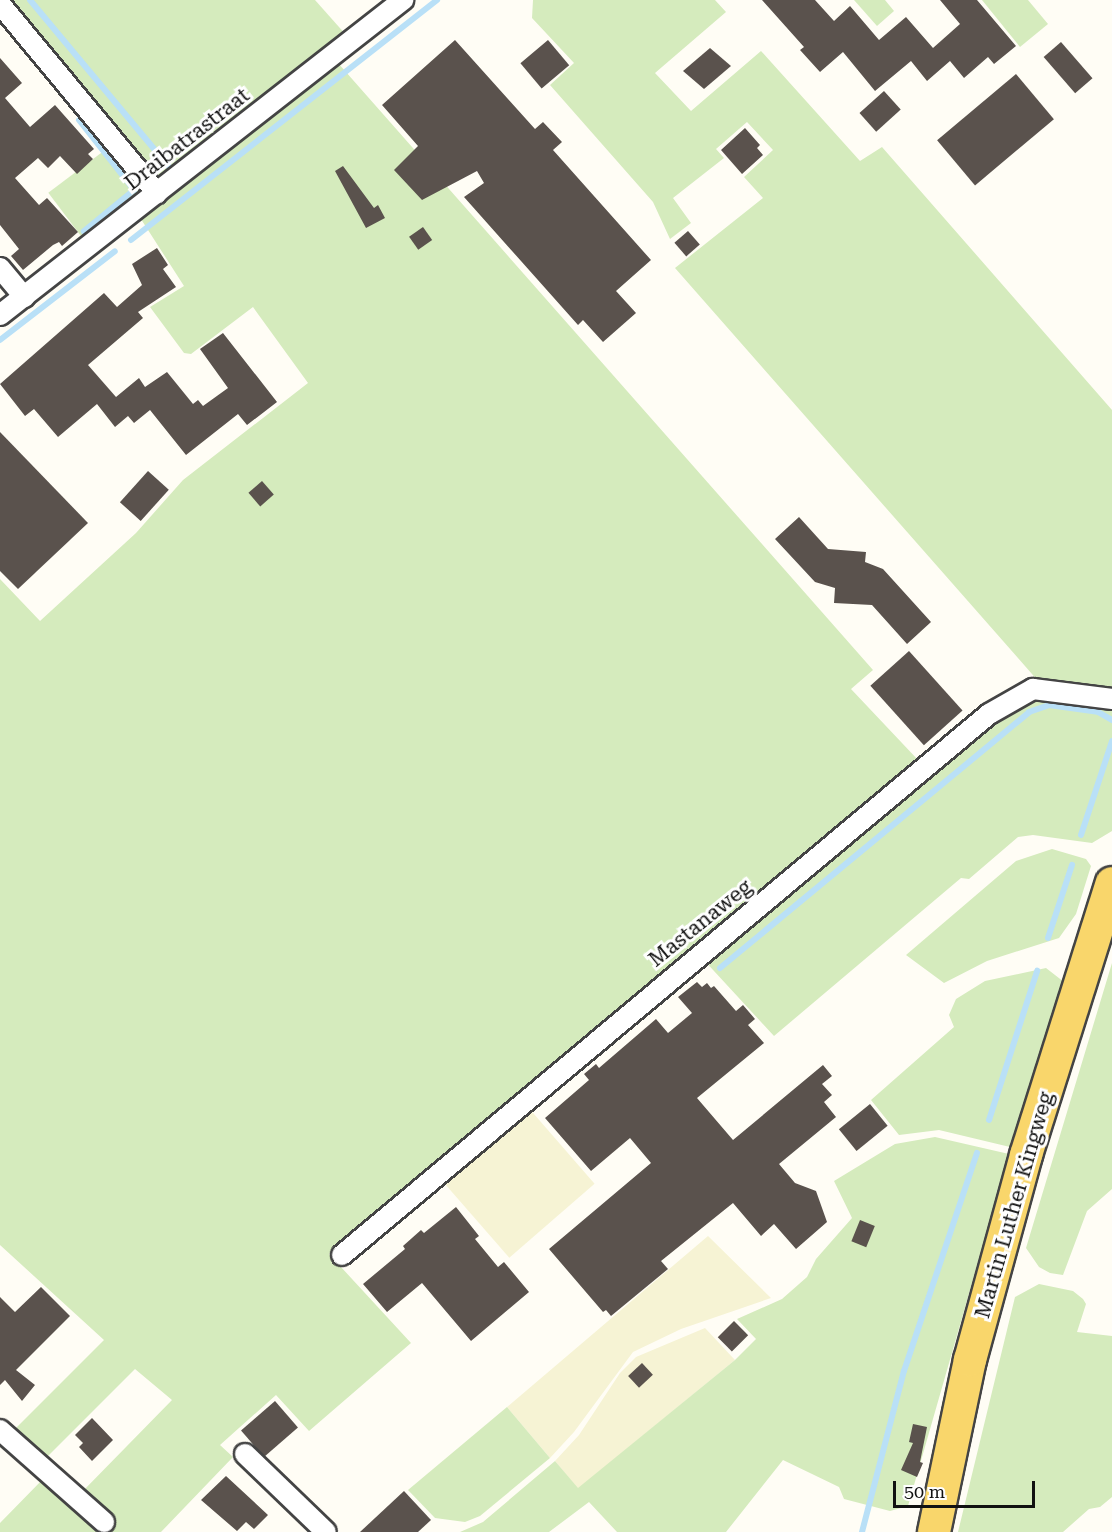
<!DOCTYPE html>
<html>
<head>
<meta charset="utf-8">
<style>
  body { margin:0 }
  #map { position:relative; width:1112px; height:1532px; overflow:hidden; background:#fffdf5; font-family:"Roboto Serif",serif }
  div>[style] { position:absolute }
  .farmland>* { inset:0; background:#f6f3d4; transform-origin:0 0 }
  .green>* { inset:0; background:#d5ebbd; transform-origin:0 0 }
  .stream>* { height:6px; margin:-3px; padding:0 3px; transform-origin:3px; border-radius:3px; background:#b9e0f7 }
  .building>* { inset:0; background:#5a524d; transform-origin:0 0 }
  .roads { filter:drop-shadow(2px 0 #444) drop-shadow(-2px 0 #444) drop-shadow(0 2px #444) drop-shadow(0 -2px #444) }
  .minor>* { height:20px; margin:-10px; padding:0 10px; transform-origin:10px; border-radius:10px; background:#fff }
  .primary>* { height:32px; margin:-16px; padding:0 16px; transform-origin:16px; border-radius:16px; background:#f9d66b }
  span { translate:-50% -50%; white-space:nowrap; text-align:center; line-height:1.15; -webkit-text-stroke:6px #fff; paint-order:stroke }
  .street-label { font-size:21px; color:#111 }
  .scale { position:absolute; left:893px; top:1481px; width:142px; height:27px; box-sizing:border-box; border:3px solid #111; border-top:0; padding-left:8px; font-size:18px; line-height:21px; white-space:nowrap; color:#111; -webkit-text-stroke:4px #fff; paint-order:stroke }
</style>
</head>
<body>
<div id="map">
  <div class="farmland">
    <i style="left:527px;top:1106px;width:103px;height:113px;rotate:49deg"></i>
    <i style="clip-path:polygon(708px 1236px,771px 1298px,681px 1329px,633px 1352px,574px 1432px,550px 1458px,507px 1407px)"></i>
    <i style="clip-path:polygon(705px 1328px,735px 1360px,578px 1489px,555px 1461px,579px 1435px,620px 1373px,636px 1357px)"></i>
  </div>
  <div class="green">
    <i style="clip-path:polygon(6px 0,315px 0,347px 36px,165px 179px,157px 178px)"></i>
    <i style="clip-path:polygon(533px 0,715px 0,726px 12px,655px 73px,691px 111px,761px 51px,860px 161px,882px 147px,1112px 410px,1112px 693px,1039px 682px,675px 268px,763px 198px,744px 177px,773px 150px,747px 122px,716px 149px,724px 158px,673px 198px,691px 223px,670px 239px,653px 202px,550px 85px,574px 63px,532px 18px)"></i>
    <i style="clip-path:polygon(854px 0,885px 0,894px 11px,877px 26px)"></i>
    <i style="clip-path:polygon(982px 0,1028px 0,1048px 24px,1020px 47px)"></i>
    <i style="clip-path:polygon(338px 63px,873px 670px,851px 689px,919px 761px,329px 1254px,411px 1343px,309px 1431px,276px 1395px,220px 1445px,233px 1457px,161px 1532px,0 1532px,0 1523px,44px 1478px,80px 1494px,172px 1400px,135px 1369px,42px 1462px,11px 1433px,104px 1340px,0 1245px,0 579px,40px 621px,136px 533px,183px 480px,308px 383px,253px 307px,191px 354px,184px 353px,150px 307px,184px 286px,139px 216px)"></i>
    <i style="left:109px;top:147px;width:58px;height:76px;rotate:53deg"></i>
    <i style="clip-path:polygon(1039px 697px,1112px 707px,1112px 831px,1092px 843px,1033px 835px,1018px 837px,969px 879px,961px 878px,774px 1036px,702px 958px,994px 717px)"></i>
    <i style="clip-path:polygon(1052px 849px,1086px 859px,1091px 866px,1076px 914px,1059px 938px,987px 961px,944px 983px,906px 955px,1016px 861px)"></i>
    <i style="clip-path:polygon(1112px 963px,1112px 1189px,1087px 1211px,1063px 1275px,1050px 1273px,1039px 1267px,1026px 1248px)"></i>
    <i style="clip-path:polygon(1046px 968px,1064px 982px,1010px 1147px,939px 1130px,899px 1135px,871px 1100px,954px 1027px,949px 1015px,956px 999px,985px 981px)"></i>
    <i style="clip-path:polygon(935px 1137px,1009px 1154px,908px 1506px,890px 1511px,844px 1499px,839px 1487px,783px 1460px,726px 1532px,617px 1532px,589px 1502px,549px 1532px,460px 1532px,483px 1522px,555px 1461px,578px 1488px,735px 1360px,756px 1339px,737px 1319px,782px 1299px,807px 1277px,816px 1259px,852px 1218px,834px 1181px,895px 1144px)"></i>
    <i style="clip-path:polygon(1039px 1284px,1073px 1291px,1083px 1299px,1086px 1304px,1077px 1332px,1112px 1336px,1112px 1497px,1100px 1507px,1089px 1509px,1063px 1532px,958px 1532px,1015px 1297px)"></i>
    <i style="clip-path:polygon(507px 1407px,550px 1458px,480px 1516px,465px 1522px,435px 1518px,408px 1490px)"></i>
  </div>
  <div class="stream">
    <i style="left:30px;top:0;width:219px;rotate:50.2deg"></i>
    <i style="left:79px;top:120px;width:89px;rotate:51.8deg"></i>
    <i style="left:134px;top:190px;width:65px;rotate:140.6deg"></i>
    <i style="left:131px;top:240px;width:389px;rotate:-38.1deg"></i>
    <i style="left:0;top:340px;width:145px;rotate:-37.7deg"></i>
    <i style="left:1081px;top:835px;width:99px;rotate:-71.7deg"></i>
    <i style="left:1048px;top:938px;width:77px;rotate:-71.8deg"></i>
    <i style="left:720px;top:968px;width:401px;rotate:-39.6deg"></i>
    <i style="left:1029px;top:712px;width:21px;rotate:-19deg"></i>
    <i style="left:1049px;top:705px;width:49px;rotate:8.1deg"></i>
    <i style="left:1098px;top:712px;width:16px;rotate:30deg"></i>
    <i style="left:989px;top:1120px;width:157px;rotate:-72.1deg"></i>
    <i style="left:862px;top:1532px;width:166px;rotate:-75.4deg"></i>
    <i style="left:904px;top:1371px;width:230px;rotate:-71.5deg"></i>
  </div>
  <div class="building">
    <i style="clip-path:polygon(762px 0,815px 0,834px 21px,850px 6px,879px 40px,906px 17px,933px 48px,960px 24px,940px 0,977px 0,1016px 46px,994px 64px,988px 57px,964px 78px,950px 61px,927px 81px,911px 61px,875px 91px,843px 52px,820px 72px,800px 50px,804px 47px)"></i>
    <i style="clip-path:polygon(455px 40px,535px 129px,543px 122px,562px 142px,553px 150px,651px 260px,616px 291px,636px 313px,603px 342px,583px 320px,578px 325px,464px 197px,484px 183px,477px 171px,422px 200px,394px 170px,418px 146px,382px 105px)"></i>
    <i style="left:548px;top:40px;width:33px;height:36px;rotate:50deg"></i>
    <i style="left:1061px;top:42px;width:48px;height:23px;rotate:49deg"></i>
    <i style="clip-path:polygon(710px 48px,731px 66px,704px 89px,683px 71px)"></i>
    <i style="clip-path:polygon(0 58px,22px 83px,5px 98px,30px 127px,55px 105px,94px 149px,88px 154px,93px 159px,77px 174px,60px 156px,48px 168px,38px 158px,15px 178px,39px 205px,47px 198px,78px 232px,62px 246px,59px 242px,53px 245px,23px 270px,11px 256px,19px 249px,0 225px)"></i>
    <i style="left:1016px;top:74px;width:59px;height:103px;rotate:50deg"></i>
    <i style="left:884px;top:91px;width:25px;height:33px;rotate:48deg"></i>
    <i style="clip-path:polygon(745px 128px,760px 145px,757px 148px,763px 155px,742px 174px,721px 150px)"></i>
    <i style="clip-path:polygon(343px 166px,374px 208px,378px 205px,385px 218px,366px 228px,335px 171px)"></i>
    <i style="left:423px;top:227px;width:16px;height:17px;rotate:55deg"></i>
    <i style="left:688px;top:231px;width:18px;height:18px;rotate:49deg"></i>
    <i style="clip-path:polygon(157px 248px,168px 265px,163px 269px,176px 287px,138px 312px,143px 318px,88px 365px,116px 397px,139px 378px,145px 387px,167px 372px,193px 404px,198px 400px,203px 406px,228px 388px,200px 349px,223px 333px,277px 402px,247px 425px,238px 414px,186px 455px,150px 410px,134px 423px,128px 416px,115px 427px,97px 404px,58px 437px,34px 409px,25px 416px,0 384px,104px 293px,117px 307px,142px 285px,132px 264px)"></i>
    <i style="clip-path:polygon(0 432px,88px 523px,18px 589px,0 571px)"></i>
    <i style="left:148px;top:471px;width:28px;height:42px;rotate:42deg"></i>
    <i style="left:262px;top:481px;width:18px;height:18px;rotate:49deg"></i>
    <i style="clip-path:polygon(799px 517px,828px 549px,866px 552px,865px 562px,883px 569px,931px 622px,907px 644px,872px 605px,834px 603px,835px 588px,815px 582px,775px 539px)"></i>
    <i style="left:909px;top:651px;width:80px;height:52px;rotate:48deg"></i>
    <i style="clip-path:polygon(697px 982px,702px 987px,707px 983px,711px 988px,714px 986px,736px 1011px,743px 1005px,755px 1019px,748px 1025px,764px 1043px,697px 1098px,733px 1140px,823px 1065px,832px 1076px,822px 1084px,832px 1095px,824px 1102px,836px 1117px,779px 1164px,795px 1183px,816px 1191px,827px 1222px,796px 1249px,774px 1224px,761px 1236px,733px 1203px,661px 1261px,668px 1269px,611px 1316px,606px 1310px,603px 1312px,549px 1249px,651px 1163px,630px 1138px,591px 1171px,545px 1118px,589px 1080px,584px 1074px,596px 1064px,599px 1068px,656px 1019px,668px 1033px,692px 1013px,678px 997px)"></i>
    <i style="left:870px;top:1104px;width:28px;height:40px;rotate:51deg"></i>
    <i style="clip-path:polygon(456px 1207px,479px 1236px,475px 1239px,498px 1267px,504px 1262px,529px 1292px,471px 1341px,422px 1283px,387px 1312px,363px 1284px,405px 1249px,403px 1246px,421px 1230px,424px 1233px)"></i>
    <i style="left:860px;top:1220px;width:16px;height:23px;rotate:22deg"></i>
    <i style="clip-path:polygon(41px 1287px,70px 1316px,16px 1370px,35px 1385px,22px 1401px,5px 1380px,0 1385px,0 1297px,15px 1312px)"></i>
    <i style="left:734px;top:1321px;width:20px;height:23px;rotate:45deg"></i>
    <i style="left:642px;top:1363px;width:16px;height:19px;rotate:47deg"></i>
    <i style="left:275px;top:1401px;width:35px;height:45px;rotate:49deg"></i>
    <i style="clip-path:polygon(92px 1418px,113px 1440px,92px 1461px,79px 1447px,83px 1443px,75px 1435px)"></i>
    <i style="clip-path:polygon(913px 1424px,927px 1427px,920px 1462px,923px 1463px,917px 1477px,901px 1470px,913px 1443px,909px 1442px)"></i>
    <i style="clip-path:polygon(226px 1476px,268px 1515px,254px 1529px,246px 1522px,237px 1531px,201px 1500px)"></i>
    <i style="clip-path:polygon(404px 1491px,431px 1520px,418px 1532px,360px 1532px)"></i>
  </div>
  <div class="roads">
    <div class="minor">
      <i style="left:0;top:4px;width:246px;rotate:50.3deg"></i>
      <i style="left:0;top:268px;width:38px;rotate:50deg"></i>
      <i style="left:0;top:315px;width:512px;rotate:-38.01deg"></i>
      <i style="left:342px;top:1255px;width:843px;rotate:-39.9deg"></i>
      <i style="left:989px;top:714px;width:51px;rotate:-29.6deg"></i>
      <i style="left:1033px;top:689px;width:80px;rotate:7.2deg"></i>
      <i style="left:0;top:1430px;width:139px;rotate:41.5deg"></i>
      <i style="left:245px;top:1454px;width:112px;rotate:43.9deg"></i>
    </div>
    <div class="primary">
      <i style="left:934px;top:1532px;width:176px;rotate:-78.2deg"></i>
      <i style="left:970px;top:1360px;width:213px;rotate:-74.7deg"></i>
      <i style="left:1026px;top:1155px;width:285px;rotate:-72.5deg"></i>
    </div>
  </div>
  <div class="street-label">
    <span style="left:187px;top:139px;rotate:-38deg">Draibatrastraat</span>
    <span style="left:700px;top:923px;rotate:-39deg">Mastanaweg</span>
    <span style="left:1014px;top:1205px;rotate:-74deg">Martin Luther Kingweg</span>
  </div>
  <div class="scale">50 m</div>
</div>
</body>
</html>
